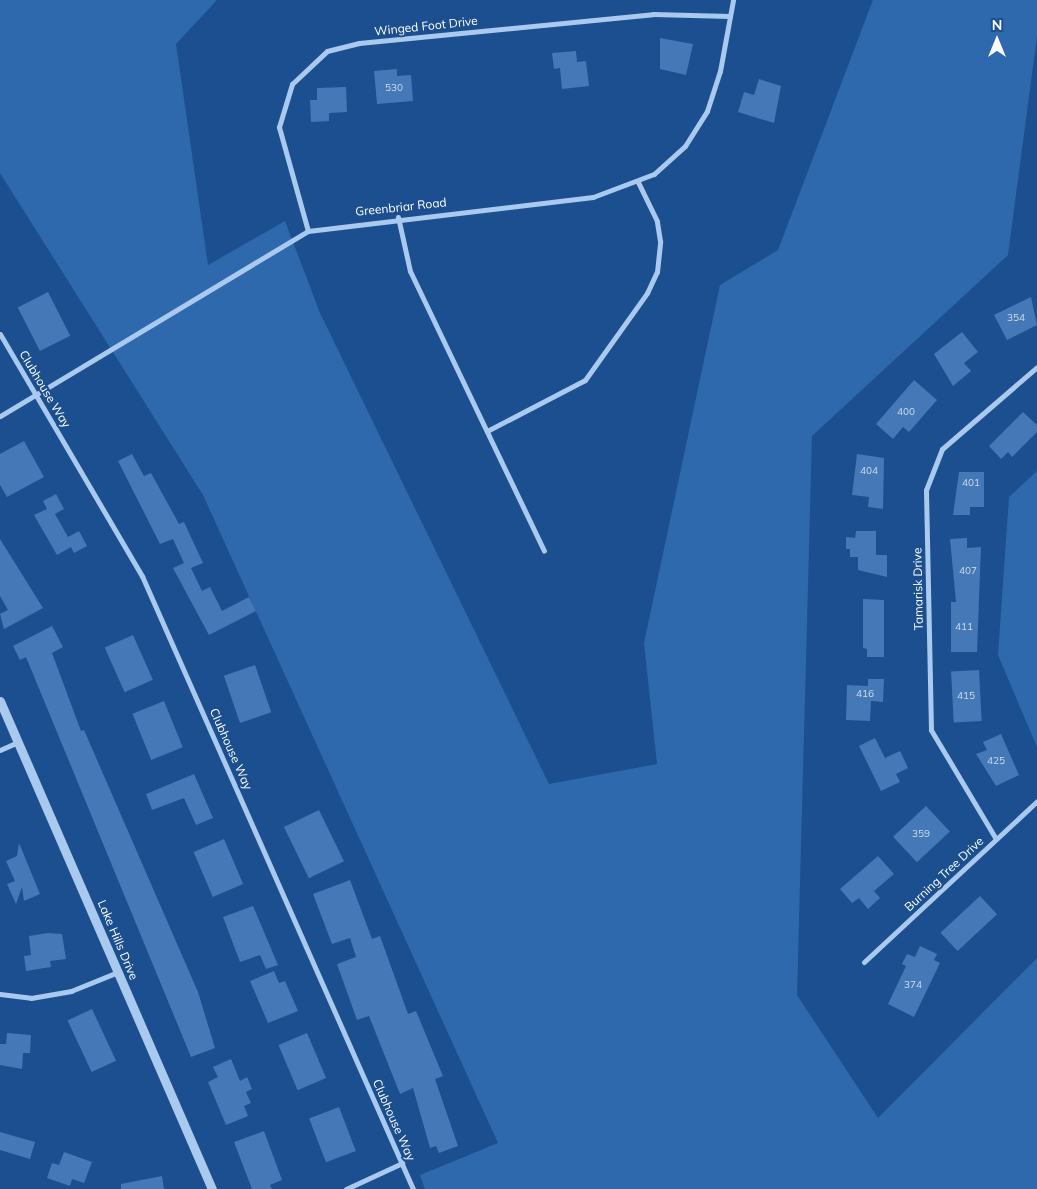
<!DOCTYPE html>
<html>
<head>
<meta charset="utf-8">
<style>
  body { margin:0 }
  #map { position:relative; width:1037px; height:1189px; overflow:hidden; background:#1b4f8f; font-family:Mulish,sans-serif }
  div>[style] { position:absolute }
  .green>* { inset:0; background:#2e69ad }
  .building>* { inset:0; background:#4478b7; transform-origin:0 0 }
  .minor>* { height:5px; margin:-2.5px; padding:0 2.5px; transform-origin:2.5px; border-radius:2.5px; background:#a9c9ee }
  .tertiary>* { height:9px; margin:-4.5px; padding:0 4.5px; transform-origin:4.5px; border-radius:4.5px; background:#a9c9ee }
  span { translate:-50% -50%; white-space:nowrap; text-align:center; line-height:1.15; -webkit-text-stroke:4px #1b4f8f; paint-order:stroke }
  .number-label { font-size:10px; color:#d0dded }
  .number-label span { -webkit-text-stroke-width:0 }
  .street-label { font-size:12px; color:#fff }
  .north { position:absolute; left:972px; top:15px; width:50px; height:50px; -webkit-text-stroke:4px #1b4f8f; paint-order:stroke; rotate:0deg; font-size:14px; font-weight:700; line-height:20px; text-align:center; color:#fff }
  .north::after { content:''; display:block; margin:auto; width:18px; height:22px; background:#fff; clip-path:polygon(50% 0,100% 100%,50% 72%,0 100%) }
</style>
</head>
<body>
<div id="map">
  <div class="green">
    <i style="clip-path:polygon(0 0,217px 0,176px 44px,208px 265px,285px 221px,320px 313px,549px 784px,657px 764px,644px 643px,720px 285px,778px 250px,873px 0,1037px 0,1037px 36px,1008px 255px,812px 436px,797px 995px,878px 1118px,1037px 958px,1037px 1189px,425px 1189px,420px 1175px,498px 1143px,203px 495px,0 173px)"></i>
    <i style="clip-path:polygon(1037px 471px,1037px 747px,998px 655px,1009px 497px)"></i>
  </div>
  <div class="building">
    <i style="clip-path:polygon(660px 38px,693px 44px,686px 75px,660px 69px)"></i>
    <i style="clip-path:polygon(576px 51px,577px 62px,586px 61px,589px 86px,562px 89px,560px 68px,554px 69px,552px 53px)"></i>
    <i style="clip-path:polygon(397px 69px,397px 76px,411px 75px,413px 101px,377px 104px,374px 71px)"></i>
    <i style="clip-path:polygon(759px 79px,781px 86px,774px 123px,738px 112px,744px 92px,754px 95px)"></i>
    <i style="clip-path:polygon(346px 87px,347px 112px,329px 113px,329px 121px,311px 122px,310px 100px,317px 100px,317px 88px)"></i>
    <i style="left:48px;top:292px;width:49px;height:34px;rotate:63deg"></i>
    <i style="clip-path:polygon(1031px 297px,1037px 325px,1007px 340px,994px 315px)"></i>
    <i style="clip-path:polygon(962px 332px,978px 352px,964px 363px,971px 371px,953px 386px,934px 354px)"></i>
    <i style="clip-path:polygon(914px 380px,937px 400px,909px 432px,903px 427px,893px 439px,876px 424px)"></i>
    <i style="clip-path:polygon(1023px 412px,1037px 425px,1037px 432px,1012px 457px,1008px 452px,1001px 459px,989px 446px)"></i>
    <i style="clip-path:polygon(24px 441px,44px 477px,7px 497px,0 485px,0 454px)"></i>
    <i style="clip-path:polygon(132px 454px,144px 476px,151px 473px,179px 524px,184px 522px,203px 563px,191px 568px,202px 591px,210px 587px,222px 611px,249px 597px,256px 611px,209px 635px,173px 568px,184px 563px,173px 539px,160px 544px,118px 461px)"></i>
    <i style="clip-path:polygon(857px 454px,884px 458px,883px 509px,868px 507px,869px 497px,852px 495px)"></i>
    <i style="clip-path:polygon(959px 472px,984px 472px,984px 507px,970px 507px,970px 515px,953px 515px)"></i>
    <i style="clip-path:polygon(56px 494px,64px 509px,55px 514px,68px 537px,79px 531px,87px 546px,74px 553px,71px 547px,57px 555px,34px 515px,47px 509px,43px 501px)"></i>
    <i style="clip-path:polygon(856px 531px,876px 531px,876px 555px,887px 555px,887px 577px,858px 570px,858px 557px,850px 557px,850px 549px,846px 549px,846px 537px,855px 538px)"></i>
    <i style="clip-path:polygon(967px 538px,967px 548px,981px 547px,977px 652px,951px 652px,951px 602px,956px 602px,950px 539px)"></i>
    <i style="clip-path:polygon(0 539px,43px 608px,4px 629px,0 614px,8px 610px,0 596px)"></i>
    <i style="clip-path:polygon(863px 599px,884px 600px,884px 657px,867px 657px,867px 649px,863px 648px)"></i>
    <i style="clip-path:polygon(52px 626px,63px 647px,52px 653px,81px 731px,84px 730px,198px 992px,215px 1048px,191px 1057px,26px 657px,20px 660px,13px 646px)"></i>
    <i style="left:133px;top:635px;width:49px;height:31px;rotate:66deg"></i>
    <i style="left:255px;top:665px;width:50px;height:33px;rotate:71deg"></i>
    <i style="left:979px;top:670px;width:51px;height:28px;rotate:87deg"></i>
    <i style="clip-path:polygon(868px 679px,884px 679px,883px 702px,871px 701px,870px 721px,846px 720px,847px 685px,868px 686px)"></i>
    <i style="left:164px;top:701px;width:50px;height:34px;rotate:68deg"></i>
    <i style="clip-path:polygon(1001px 734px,1019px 775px,996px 786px,976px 754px,987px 750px,983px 742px)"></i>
    <i style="clip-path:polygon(875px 738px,885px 758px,900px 751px,908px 768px,896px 774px,900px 782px,881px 791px,859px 746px)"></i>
    <i style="clip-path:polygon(194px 774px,213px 818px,196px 825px,184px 798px,152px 810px,146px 794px)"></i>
    <i style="left:926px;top:806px;width:35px;height:45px;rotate:47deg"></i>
    <i style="left:319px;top:810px;width:57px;height:39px;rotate:64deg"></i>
    <i style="left:224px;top:839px;width:49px;height:33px;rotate:67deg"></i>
    <i style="clip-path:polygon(19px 843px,40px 894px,24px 901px,22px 887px,16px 904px,7px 884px,15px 881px,6px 861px,17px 856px)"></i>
    <i style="clip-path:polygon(878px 856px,894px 874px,874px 891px,880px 898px,868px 909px,859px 898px,852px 903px,840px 889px)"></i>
    <i style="clip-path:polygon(350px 880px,372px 939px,380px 936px,408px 1014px,416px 1011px,443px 1076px,435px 1079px,458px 1146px,439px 1153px,436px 1146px,430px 1148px,413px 1088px,400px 1094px,369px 1016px,357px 1020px,337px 964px,356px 957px,350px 938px,332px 944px,313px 894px)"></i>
    <i style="left:980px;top:896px;width:25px;height:54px;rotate:47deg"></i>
    <i style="clip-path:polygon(253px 906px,278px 965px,266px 969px,260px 955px,240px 962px,223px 917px)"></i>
    <i style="clip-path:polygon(48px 933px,62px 934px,66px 959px,50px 961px,51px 967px,26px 971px,24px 956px,31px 955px,29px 936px)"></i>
    <i style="clip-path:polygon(920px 946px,937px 954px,934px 960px,940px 963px,914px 1017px,888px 1004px,906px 966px,902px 964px,907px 954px,915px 957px)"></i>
    <i style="clip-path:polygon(274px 971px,279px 983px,285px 981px,298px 1011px,268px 1023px,250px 981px)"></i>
    <i style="left:92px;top:1009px;width:57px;height:27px;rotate:65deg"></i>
    <i style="clip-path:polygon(7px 1033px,31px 1035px,30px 1053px,23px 1053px,22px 1069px,0 1065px,0 1044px,6px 1044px)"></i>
    <i style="left:307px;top:1033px;width:49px;height:31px;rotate:67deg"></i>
    <i style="clip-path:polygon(231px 1059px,240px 1081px,247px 1077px,252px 1089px,246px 1092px,251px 1103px,244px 1106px,248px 1116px,226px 1125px,208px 1082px,218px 1077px,213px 1067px)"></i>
    <i style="left:339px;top:1107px;width:47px;height:32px;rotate:69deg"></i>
    <i style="clip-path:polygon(264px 1131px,282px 1180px,270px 1185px,272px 1189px,252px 1189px,234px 1142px)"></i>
    <i style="clip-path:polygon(0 1132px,35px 1142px,30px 1159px,0 1150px)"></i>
    <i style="clip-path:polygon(64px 1152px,92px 1162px,84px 1183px,72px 1179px,70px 1186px,47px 1178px,52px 1163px,59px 1165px)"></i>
    <i style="clip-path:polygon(162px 1176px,164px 1189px,121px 1189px,121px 1184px)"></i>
  </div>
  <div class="minor">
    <i style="left:398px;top:217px;width:55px;rotate:77.5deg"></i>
    <i style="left:410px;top:271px;width:310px;rotate:64.4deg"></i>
    <i style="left:308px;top:231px;width:108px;rotate:-105.6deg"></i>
    <i style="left:279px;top:127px;width:45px;rotate:-73.2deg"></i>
    <i style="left:292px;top:84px;width:48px;rotate:-43.3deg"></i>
    <i style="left:327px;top:51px;width:33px;rotate:-14deg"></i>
    <i style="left:359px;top:43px;width:295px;rotate:-5.6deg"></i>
    <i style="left:653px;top:14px;width:77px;rotate:1.5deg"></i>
    <i style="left:0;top:334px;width:281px;rotate:59.6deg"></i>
    <i style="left:142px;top:576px;width:670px;rotate:66.15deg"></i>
    <i style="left:0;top:416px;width:359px;rotate:-31deg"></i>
    <i style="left:308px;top:231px;width:287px;rotate:-6.8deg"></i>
    <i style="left:593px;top:197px;width:65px;rotate:-20.7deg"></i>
    <i style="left:654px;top:174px;width:42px;rotate:-42.1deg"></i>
    <i style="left:685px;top:146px;width:41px;rotate:-57.8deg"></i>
    <i style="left:707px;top:111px;width:42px;rotate:-72deg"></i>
    <i style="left:720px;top:71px;width:72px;rotate:-79.6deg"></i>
    <i style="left:487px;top:431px;width:110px;rotate:-27.5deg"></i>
    <i style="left:585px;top:380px;width:107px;rotate:-54.5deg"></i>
    <i style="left:647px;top:293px;width:23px;rotate:-65deg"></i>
    <i style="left:657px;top:272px;width:31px;rotate:-84deg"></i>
    <i style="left:660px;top:241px;width:20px;rotate:-99deg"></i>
    <i style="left:657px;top:221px;width:43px;rotate:-116deg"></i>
    <i style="left:0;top:750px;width:20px;rotate:-24deg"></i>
    <i style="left:996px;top:839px;width:127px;rotate:-120.8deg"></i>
    <i style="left:931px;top:730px;width:240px;rotate:-91.2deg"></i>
    <i style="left:926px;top:490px;width:44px;rotate:-68.7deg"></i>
    <i style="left:942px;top:449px;width:125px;rotate:-40.8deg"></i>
    <i style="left:864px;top:962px;width:236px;rotate:-42.9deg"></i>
    <i style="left:0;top:994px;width:31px;rotate:7deg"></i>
    <i style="left:31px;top:998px;width:41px;rotate:-9.9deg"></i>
    <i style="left:71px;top:991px;width:51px;rotate:-22deg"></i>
    <i style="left:346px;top:1189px;width:62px;rotate:-24.9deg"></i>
  </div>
  <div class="tertiary">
    <i style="left:0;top:701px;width:532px;rotate:66.52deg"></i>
  </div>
  <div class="number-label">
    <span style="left:394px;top:88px">530</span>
    <span style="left:1016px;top:318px">354</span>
    <span style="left:906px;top:412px">400</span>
    <span style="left:869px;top:471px">404</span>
    <span style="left:971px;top:483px">401</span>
    <span style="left:968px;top:571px">407</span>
    <span style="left:964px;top:627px">411</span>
    <span style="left:865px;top:694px">416</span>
    <span style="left:966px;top:696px">415</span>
    <span style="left:996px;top:761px">425</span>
    <span style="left:921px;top:834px">359</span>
    <span style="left:913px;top:985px">374</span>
  </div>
  <div class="street-label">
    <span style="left:426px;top:26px;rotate:-6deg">Winged Foot Drive</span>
    <span style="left:401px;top:207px;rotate:-6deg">Greenbriar Road</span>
    <span style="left:45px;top:389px;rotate:59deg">Clubhouse Way</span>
    <span style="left:918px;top:589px;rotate:-91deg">Tamarisk Drive</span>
    <span style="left:231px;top:749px;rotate:66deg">Clubhouse Way</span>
    <span style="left:944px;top:874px;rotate:-43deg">Burning Tree Drive</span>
    <span style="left:118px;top:940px;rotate:67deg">Lake Hills Drive</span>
    <span style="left:394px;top:1120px;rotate:66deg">Clubhouse Way</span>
  </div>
  <div class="north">N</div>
</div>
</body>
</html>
